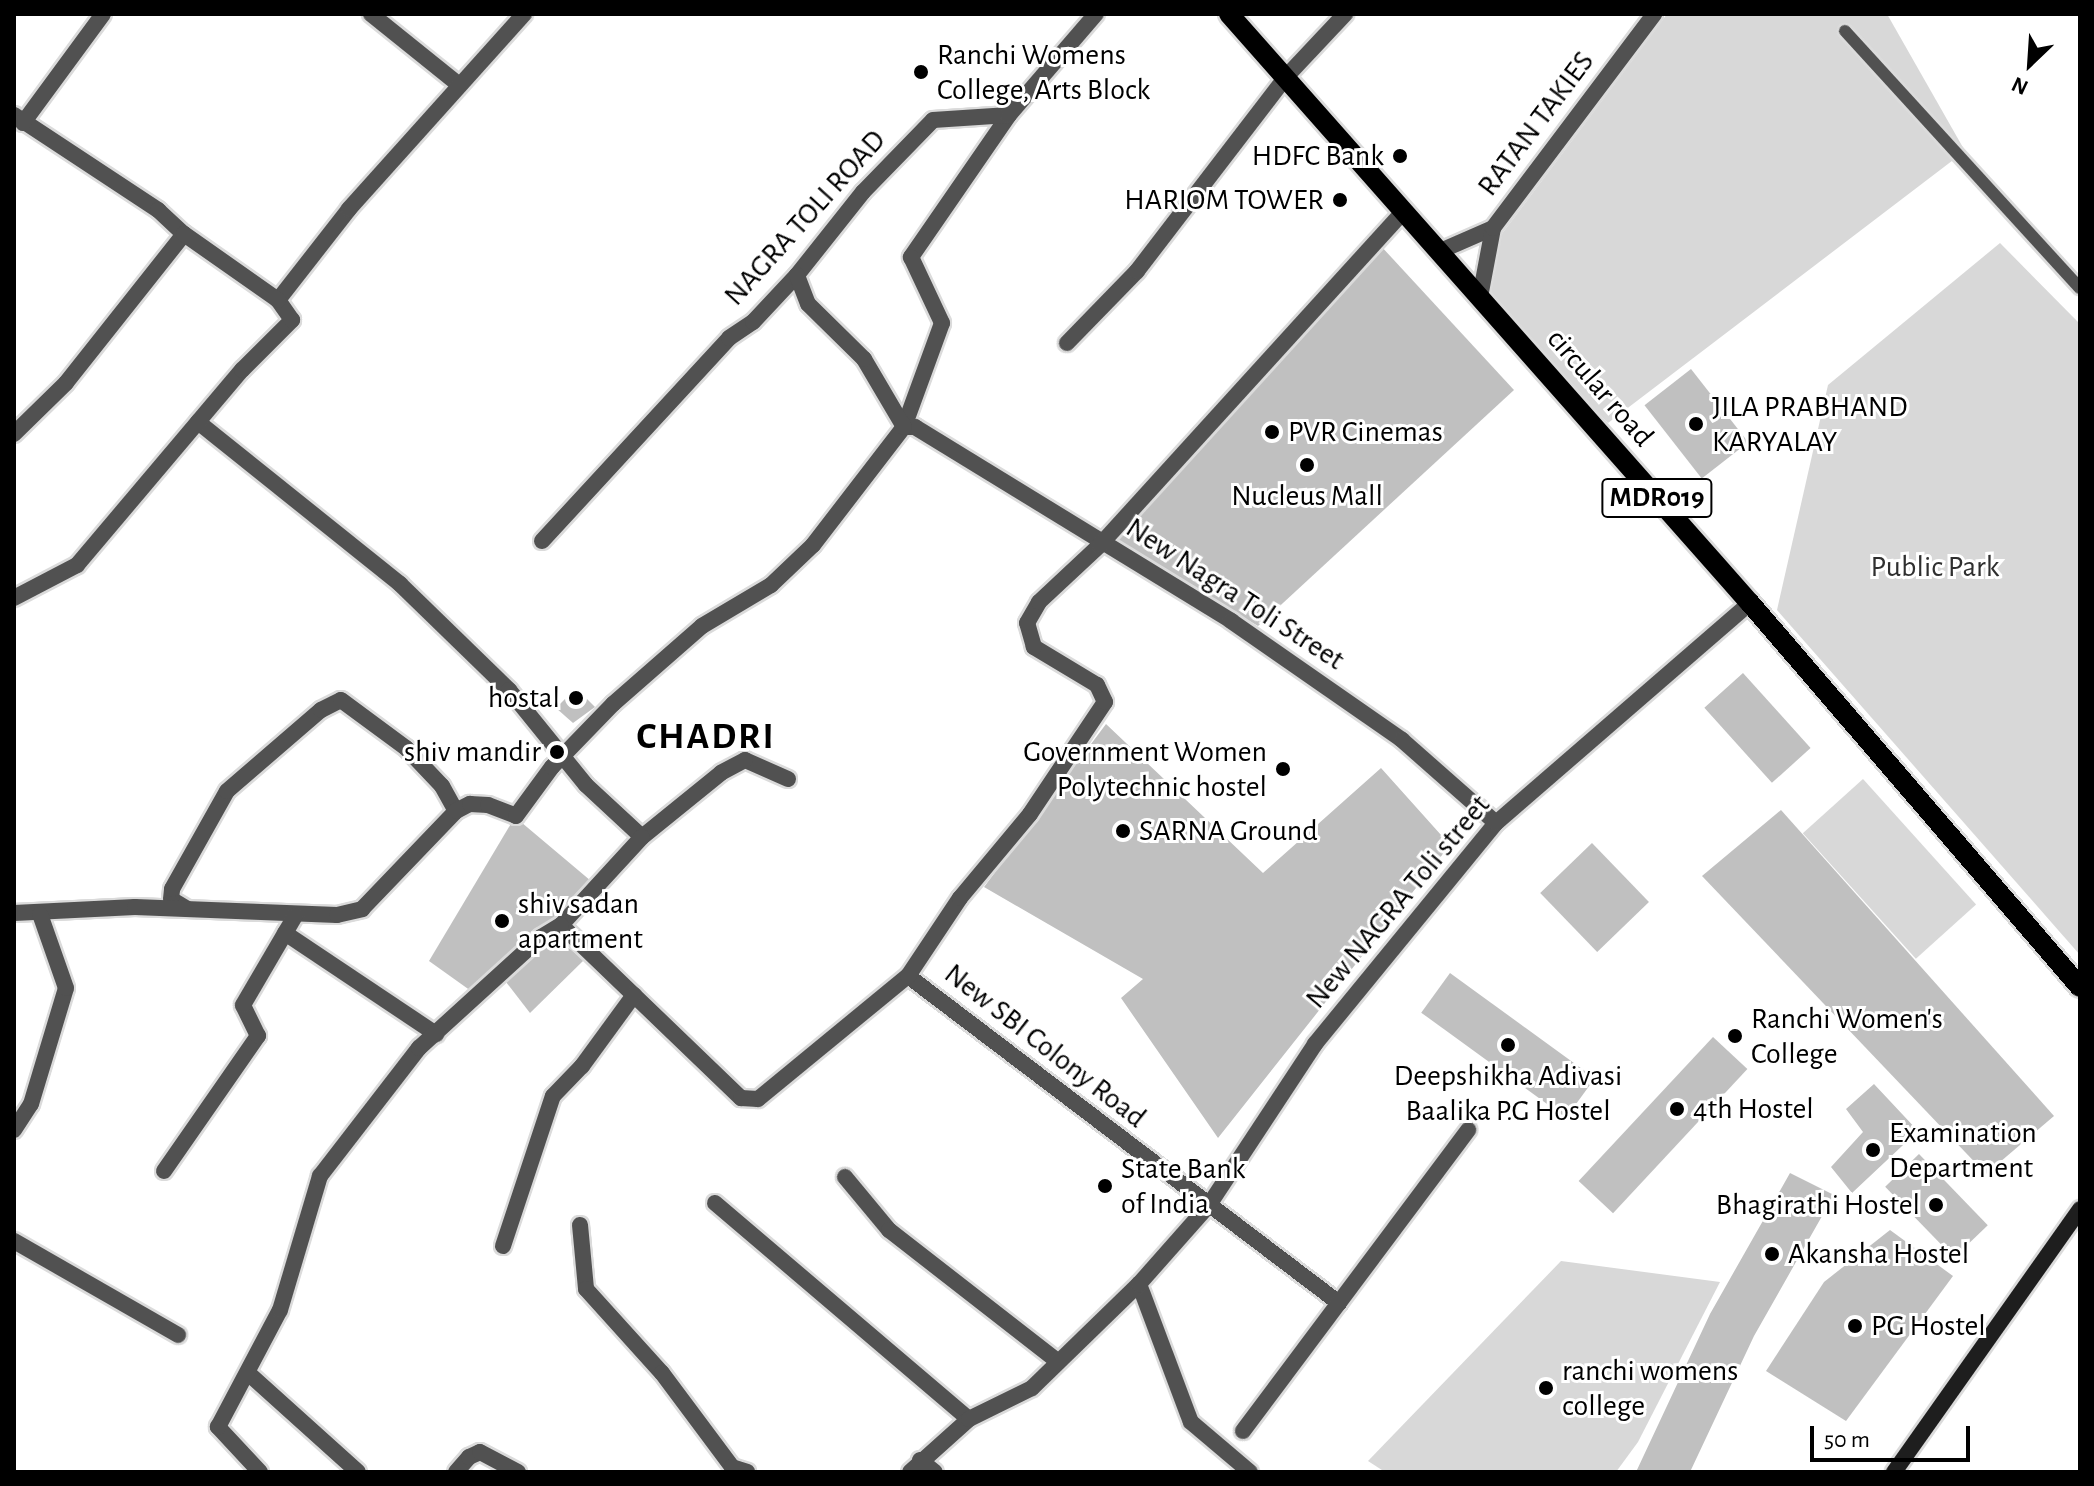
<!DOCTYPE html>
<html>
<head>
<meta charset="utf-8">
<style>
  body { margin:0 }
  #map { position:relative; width:2094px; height:1486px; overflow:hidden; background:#fff; font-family:"Alegreya Sans",sans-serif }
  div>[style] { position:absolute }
  .green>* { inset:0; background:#d8d8d8; transform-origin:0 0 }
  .building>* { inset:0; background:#c0c0c0; transform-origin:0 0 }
  .roads { filter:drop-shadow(2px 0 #dbdbdb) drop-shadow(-2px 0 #dbdbdb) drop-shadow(0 2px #dbdbdb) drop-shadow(0 -2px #dbdbdb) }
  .service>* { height:12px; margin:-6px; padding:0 6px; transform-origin:6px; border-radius:6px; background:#515151 }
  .minor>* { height:16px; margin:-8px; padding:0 8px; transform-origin:8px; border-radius:8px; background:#515151 }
  .tertiary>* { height:16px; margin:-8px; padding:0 8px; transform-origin:8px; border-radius:8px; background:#515151 }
  .secondary>* { height:16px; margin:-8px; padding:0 8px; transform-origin:8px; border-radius:8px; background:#1e1e1e }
  .primary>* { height:20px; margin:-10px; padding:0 10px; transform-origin:10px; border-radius:10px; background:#000 }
  .dots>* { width:22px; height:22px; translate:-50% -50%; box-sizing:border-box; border:4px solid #fff; border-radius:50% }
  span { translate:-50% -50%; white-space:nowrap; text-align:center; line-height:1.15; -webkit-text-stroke:6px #fff; paint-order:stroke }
  .shield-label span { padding:2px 6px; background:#fff; border:2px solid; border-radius:6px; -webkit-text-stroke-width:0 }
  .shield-label { font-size:28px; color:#000; font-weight:700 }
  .poi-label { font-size:30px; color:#000 }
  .left { translate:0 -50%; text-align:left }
  .right { translate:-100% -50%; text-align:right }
  .street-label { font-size:30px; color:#000 }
  .park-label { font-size:30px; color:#2f2f2f }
  .district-label { font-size:38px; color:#000; font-weight:700; letter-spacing:2px }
  .frame { position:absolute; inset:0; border:16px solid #000; pointer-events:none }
  .north { position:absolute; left:1990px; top:24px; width:80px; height:80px; -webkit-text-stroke:6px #fff; paint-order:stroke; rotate:205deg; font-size:22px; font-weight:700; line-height:32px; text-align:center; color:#000 }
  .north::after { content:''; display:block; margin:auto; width:28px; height:36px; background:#000; clip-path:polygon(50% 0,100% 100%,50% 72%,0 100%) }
  .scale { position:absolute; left:1810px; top:1426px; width:160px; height:36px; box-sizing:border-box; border:4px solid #000; border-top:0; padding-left:10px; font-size:24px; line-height:28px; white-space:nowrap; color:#000; -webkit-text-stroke:6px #fff; paint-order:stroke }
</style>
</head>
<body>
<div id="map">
  <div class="green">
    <i style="clip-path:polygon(1667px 14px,1887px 14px,1965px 151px,1608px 423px,1485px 297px,1498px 239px)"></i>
    <i style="clip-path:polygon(2000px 243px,2080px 324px,2080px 955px,1777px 610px,1828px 385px)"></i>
    <i style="left:1863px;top:779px;width:169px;height:81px;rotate:48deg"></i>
    <i style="clip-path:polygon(1561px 1261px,1720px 1282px,1638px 1442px,1616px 1472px,1385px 1472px,1368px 1461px)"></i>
  </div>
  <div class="building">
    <i style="clip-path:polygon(1380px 245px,1514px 390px,1258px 626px,1115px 541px)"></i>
    <i style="left:1691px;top:369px;width:93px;height:59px;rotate:52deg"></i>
    <i style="left:1743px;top:673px;width:101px;height:52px;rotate:48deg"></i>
    <i style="clip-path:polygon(576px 688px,595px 707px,573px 723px,556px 708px)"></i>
    <i style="clip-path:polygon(1106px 724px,1263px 873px,1381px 768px,1450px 845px,1218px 1138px,1121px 998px,1143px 979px,984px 887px)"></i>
    <i style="clip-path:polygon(1781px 810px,2054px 1116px,1986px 1174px,1702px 876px)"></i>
    <i style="clip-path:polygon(515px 817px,591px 881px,478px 996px,429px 961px)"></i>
    <i style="left:1592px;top:843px;width:82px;height:72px;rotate:46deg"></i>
    <i style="clip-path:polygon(551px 934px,584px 960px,530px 1013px,506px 982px)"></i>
    <i style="left:1450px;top:973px;width:179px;height:49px;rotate:36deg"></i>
    <i style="left:1713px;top:1037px;width:47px;height:197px;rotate:43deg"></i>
    <i style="clip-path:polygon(1874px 1084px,1918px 1131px,1852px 1193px,1831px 1167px,1863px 1132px,1846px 1109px)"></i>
    <i style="left:1919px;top:1154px;width:99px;height:47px;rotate:46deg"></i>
    <i style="clip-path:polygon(1790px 1173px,1834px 1195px,1754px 1336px,1690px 1472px,1636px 1472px,1710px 1314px)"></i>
    <i style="clip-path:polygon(1890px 1230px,1953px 1276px,1846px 1421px,1766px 1371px,1824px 1282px)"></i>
  </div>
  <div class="roads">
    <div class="service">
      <i style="left:1845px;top:31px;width:348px;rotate:47.6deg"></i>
    </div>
    <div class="minor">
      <i style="left:371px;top:14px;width:112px;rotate:38.8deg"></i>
      <i style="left:14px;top:115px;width:173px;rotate:33.4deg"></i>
      <i style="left:158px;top:210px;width:35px;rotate:43deg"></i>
      <i style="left:184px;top:234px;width:190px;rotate:128.4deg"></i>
      <i style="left:66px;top:383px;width:73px;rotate:135.6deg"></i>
      <i style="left:1009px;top:115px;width:173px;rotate:124.6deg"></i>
      <i style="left:911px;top:257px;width:73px;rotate:64.8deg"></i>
      <i style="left:942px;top:323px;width:111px;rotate:110.1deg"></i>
      <i style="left:904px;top:427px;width:11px"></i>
      <i style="left:915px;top:427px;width:371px;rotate:31.5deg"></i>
      <i style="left:1231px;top:621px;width:208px;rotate:34.8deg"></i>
      <i style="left:1402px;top:740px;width:125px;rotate:41.4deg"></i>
      <i style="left:23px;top:123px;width:135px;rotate:-53.7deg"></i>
      <i style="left:278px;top:300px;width:115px;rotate:-52deg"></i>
      <i style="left:349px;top:209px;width:262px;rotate:-48.1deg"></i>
      <i style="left:1067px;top:343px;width:100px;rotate:-45.8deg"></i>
      <i style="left:1137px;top:271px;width:243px;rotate:-52.5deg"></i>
      <i style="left:1285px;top:78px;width:88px;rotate:-46.8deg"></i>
      <i style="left:198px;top:422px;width:259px;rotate:38.7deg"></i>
      <i style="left:400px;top:584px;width:152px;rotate:44.2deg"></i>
      <i style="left:509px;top:690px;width:122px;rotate:51deg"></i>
      <i style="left:586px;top:785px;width:76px;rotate:42.9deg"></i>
      <i style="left:542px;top:541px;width:276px;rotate:-47.3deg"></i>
      <i style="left:729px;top:338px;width:29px;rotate:-34deg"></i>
      <i style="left:753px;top:322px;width:64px;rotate:-46.9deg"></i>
      <i style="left:797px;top:275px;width:106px;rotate:-51.5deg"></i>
      <i style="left:863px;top:192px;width:100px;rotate:-45.8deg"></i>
      <i style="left:933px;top:120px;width:76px;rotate:-3.8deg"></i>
      <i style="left:1009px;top:115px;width:133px;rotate:-49.3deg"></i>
      <i style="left:14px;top:598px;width:71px;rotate:-27.6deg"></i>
      <i style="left:77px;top:565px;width:255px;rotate:-49.8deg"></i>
      <i style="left:242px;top:370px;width:71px;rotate:-45deg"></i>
      <i style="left:292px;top:320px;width:24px;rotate:-125deg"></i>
      <i style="left:278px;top:300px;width:115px;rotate:-144.9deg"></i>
      <i style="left:788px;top:779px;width:47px;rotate:-156.2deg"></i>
      <i style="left:745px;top:760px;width:27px;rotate:152deg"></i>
      <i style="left:721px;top:773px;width:102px;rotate:141deg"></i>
      <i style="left:642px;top:837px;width:120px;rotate:132.6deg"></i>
      <i style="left:561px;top:925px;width:250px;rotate:43.9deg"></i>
      <i style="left:741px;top:1098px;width:17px;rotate:3deg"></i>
      <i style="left:758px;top:1099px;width:194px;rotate:-39.4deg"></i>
      <i style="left:186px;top:908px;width:17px;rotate:-149deg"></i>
      <i style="left:171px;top:899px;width:10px;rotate:-84deg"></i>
      <i style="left:172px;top:889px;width:112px;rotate:-60.7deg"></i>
      <i style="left:227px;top:791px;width:124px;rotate:-40.8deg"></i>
      <i style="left:321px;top:710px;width:22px;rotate:-27deg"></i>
      <i style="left:341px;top:700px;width:81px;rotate:36.4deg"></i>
      <i style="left:406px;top:748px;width:52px;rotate:46.5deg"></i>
      <i style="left:442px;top:786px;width:29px;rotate:61deg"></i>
      <i style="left:14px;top:913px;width:121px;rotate:-2.8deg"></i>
      <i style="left:135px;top:907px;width:202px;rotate:2.3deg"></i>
      <i style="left:337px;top:915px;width:26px;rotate:-13deg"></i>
      <i style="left:362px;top:909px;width:136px;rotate:-46.2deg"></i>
      <i style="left:456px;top:811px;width:16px;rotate:-27deg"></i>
      <i style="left:470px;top:804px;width:18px;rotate:3deg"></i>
      <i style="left:488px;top:805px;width:30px;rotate:21deg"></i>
      <i style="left:516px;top:816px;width:61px;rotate:-53.7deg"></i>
      <i style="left:552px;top:767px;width:88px;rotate:-45.9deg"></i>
      <i style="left:613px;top:704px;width:118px;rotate:-41.2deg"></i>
      <i style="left:702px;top:626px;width:80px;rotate:-30.7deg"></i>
      <i style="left:771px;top:585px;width:58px;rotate:-43.6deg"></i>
      <i style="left:813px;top:545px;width:149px;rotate:-52.4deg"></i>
      <i style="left:904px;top:427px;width:79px;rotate:-120.5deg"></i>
      <i style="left:864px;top:359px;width:78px;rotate:-135.5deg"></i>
      <i style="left:808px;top:304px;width:31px;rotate:-111deg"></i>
      <i style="left:285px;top:933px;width:182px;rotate:33.8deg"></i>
      <i style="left:14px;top:1130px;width:31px;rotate:-57deg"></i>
      <i style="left:31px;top:1104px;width:121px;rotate:-73.2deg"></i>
      <i style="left:66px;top:988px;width:78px;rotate:-109.4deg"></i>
      <i style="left:164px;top:1171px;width:165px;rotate:-55.2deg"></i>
      <i style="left:258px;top:1036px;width:34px;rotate:-116deg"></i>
      <i style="left:243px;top:1005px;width:103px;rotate:-59.7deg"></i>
      <i style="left:845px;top:1177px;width:69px;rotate:50.3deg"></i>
      <i style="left:889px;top:1230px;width:213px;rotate:37.9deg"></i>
      <i style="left:715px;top:1203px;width:333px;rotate:40.4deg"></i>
      <i style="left:580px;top:1225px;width:64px;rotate:84.6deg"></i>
      <i style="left:586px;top:1289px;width:113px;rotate:47.9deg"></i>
      <i style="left:662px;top:1373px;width:117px;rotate:53.3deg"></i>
      <i style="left:732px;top:1467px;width:16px;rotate:18deg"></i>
      <i style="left:14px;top:1241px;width:189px;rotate:29.8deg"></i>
      <i style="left:503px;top:1246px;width:158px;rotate:-71.6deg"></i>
      <i style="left:553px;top:1096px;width:42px;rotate:-46deg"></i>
      <i style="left:582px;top:1066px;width:88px;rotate:-53.8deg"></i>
      <i style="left:1139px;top:1284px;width:147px;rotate:69.4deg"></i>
      <i style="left:1191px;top:1422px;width:77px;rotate:40.3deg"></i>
      <i style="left:1339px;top:1303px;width:541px;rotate:-142.81deg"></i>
      <i style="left:908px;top:976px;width:94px;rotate:-56.3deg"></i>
      <i style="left:960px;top:898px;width:109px;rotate:-50.2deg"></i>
      <i style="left:1030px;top:814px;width:135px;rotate:-56.2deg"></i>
      <i style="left:1105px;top:702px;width:19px;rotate:-115deg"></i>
      <i style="left:1097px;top:685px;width:74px;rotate:-148.9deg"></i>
      <i style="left:1034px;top:647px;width:25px;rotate:-106deg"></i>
      <i style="left:1027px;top:623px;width:24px;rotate:-60deg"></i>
      <i style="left:1039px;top:602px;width:83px;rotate:-43.1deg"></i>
      <i style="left:1100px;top:545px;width:450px;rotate:-47.7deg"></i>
      <i style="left:248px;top:1373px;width:148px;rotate:42deg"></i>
      <i style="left:1243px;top:1431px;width:376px;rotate:-53.2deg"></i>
      <i style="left:920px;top:1460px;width:19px;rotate:39deg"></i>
      <i style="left:260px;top:1472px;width:62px;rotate:-133deg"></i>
      <i style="left:218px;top:1427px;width:132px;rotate:-62.1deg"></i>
      <i style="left:280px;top:1310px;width:140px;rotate:-73.4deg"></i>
      <i style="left:320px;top:1176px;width:162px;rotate:-52.3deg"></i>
      <i style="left:419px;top:1048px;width:165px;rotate:-42.3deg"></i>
      <i style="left:541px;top:937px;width:23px;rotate:-31deg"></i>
      <i style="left:456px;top:1472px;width:20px;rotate:-49deg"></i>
      <i style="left:469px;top:1457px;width:12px;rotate:-24deg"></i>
      <i style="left:480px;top:1452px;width:43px;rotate:27.8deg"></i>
      <i style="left:910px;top:1472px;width:79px;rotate:-41.9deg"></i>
      <i style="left:969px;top:1419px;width:70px;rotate:-26.2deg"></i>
      <i style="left:1032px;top:1388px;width:149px;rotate:-44.2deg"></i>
      <i style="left:1139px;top:1284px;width:106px;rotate:-48.5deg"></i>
      <i style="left:1209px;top:1205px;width:193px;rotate:-56.6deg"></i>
      <i style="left:1315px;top:1044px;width:286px;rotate:-50.7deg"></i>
      <i style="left:1496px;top:823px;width:336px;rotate:-40.9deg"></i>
    </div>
    <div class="tertiary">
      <i style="left:1438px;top:252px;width:60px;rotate:-23.6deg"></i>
      <i style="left:1480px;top:297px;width:70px;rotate:-79.3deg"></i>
      <i style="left:1493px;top:228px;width:268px;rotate:-53deg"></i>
    </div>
    <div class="secondary">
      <i style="left:1894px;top:1472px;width:322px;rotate:-54.7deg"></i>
    </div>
    <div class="primary">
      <i style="left:1229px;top:14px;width:786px;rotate:48.51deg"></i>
      <i style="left:1750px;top:603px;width:506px;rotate:49.33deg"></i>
    </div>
  </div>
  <div class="dots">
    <i style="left:921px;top:72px;background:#000"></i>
    <i style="left:1400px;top:156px;background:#000"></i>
    <i style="left:1340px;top:200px;background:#000"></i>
    <i style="left:1696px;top:424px;background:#000"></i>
    <i style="left:1272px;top:432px;background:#000"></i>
    <i style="left:1307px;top:465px;background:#000"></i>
    <i style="left:576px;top:698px;background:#000"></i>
    <i style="left:557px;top:752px;background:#000"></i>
    <i style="left:1283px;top:769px;background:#000"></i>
    <i style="left:1123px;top:831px;background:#000"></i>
    <i style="left:502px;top:921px;background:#000"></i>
    <i style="left:1735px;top:1036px;background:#000"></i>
    <i style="left:1508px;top:1045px;background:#000"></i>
    <i style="left:1677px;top:1109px;background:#000"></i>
    <i style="left:1873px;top:1150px;background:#000"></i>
    <i style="left:1105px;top:1186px;background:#000"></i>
    <i style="left:1936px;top:1205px;background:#000"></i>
    <i style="left:1772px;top:1254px;background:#000"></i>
    <i style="left:1855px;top:1326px;background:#000"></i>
    <i style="left:1546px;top:1388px;background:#000"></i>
  </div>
  <div class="shield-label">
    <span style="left:1657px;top:498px">MDR019</span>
  </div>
  <div class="poi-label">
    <span class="left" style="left:937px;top:72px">Ranchi Womens<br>College, Arts Block</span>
    <span class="right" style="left:1384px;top:156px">HDFC Bank</span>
    <span class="right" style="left:1324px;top:200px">HARIOM TOWER</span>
    <span class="left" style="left:1712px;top:424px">JILA PRABHAND<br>KARYALAY</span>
    <span class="left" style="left:1288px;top:432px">PVR Cinemas</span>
    <span style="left:1307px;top:496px">Nucleus Mall</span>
    <span class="right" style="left:560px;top:698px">hostal</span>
    <span class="right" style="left:541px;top:752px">shiv mandir</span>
    <span class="right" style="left:1267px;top:769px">Government Women<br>Polytechnic hostel</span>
    <span class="left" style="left:1139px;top:831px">SARNA Ground</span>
    <span class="left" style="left:518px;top:921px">shiv sadan<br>apartment</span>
    <span class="left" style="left:1751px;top:1036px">Ranchi Women's<br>College</span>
    <span style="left:1508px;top:1093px">Deepshikha Adivasi<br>Baalika P.G Hostel</span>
    <span class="left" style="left:1693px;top:1109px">4th Hostel</span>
    <span class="left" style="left:1889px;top:1150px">Examination<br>Department</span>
    <span class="left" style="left:1121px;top:1186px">State Bank<br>of India</span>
    <span class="right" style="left:1920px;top:1205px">Bhagirathi Hostel</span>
    <span class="left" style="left:1788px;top:1254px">Akansha Hostel</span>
    <span class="left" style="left:1871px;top:1326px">PG Hostel</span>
    <span class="left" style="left:1562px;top:1388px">ranchi womens<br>college</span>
  </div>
  <div class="street-label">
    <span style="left:1536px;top:124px;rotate:-53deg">RATAN TAKIES</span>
    <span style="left:805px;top:218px;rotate:-48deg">NAGRA TOLI ROAD</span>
    <span style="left:1600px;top:388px;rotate:49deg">circular road</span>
    <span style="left:1235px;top:594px;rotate:33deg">New Nagra Toli Street</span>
    <span style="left:1398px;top:902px;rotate:-50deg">New NAGRA Toli street</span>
    <span style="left:1045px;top:1046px;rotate:38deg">New SBI Colony Road</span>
  </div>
  <div class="park-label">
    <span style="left:1935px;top:567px">Public Park</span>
  </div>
  <div class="district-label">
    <span style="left:706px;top:738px">CHADRI</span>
  </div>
  <div class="frame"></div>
  <div class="north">N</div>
  <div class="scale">50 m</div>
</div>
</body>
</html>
